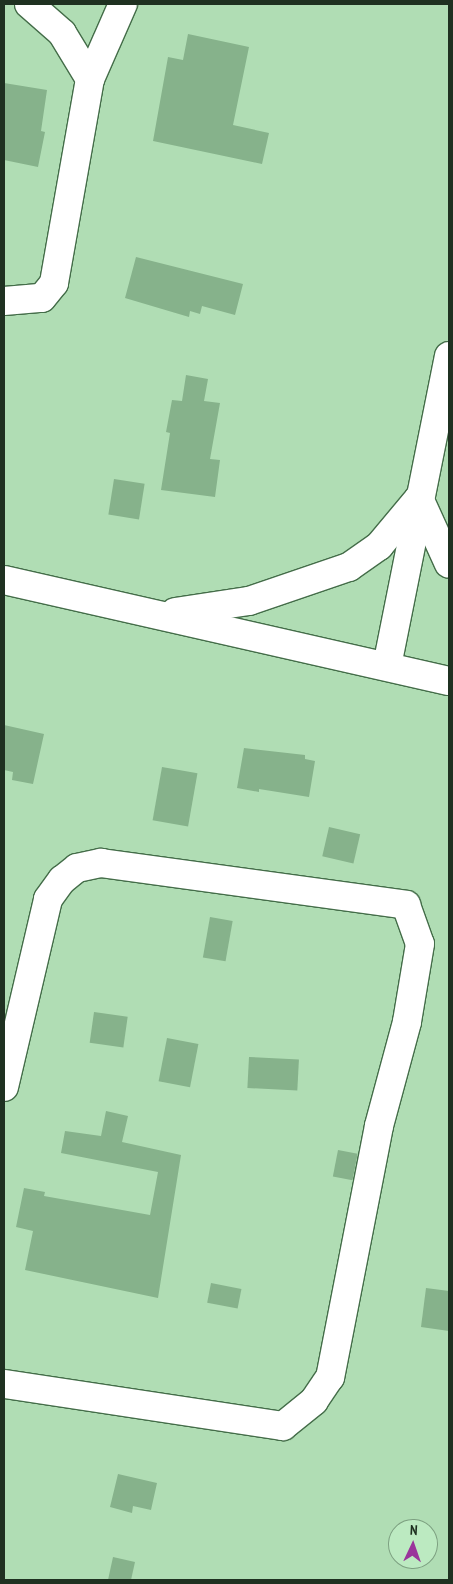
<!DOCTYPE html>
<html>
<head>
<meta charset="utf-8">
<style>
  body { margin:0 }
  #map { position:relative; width:453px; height:1584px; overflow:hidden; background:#b0ddb4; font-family:"PT Sans Narrow",sans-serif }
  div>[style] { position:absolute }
  .building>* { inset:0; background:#86b28b; transform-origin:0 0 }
  .roads { filter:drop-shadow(1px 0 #446d49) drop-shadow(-1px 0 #446d49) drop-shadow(0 1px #446d49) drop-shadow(0 -1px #446d49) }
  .minor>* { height:28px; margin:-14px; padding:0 14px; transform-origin:14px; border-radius:14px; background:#fff }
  span { translate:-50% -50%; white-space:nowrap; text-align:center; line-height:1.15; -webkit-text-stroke:4.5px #bceac1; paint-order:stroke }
  .frame { position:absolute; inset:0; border:5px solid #1f3121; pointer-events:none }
  .north { position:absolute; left:388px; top:1519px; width:50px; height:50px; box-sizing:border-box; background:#bceac1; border:1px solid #7da081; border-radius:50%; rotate:3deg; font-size:14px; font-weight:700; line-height:20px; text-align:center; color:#1f3121 }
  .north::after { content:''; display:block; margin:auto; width:18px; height:22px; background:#9a359b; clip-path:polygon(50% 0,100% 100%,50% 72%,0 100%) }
</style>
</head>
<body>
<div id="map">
  <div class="building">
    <i style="clip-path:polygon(188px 34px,249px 47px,233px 125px,269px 133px,262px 164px,153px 141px,168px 57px,183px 60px)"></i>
    <i style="clip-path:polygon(4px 83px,47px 90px,41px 131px,45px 132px,38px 167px,4px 160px)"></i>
    <i style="clip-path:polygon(136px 257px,243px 284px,235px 315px,202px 306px,200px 314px,190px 311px,189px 317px,125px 298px)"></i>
    <i style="clip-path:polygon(186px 375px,208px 379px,204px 401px,220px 403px,210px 459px,220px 460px,215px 497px,161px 490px,170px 433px,166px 432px,172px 400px,182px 401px)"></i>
    <i style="left:114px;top:479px;width:31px;height:36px;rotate:9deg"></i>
    <i style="clip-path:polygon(4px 725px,44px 734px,33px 784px,12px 780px,13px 772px,4px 770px)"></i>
    <i style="clip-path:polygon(244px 748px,305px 755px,305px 759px,315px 761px,309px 797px,259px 789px,259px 792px,237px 788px)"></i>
    <i style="left:162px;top:767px;width:36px;height:54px;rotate:10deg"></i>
    <i style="left:329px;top:827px;width:32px;height:30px;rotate:13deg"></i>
    <i style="left:210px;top:917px;width:23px;height:41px;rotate:10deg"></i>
    <i style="left:94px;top:1012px;width:34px;height:31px;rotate:8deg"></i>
    <i style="left:167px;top:1038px;width:32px;height:44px;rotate:11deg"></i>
    <i style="left:249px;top:1057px;width:50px;height:31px;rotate:3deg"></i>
    <i style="clip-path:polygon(106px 1111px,128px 1116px,122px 1142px,181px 1155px,158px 1298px,25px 1270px,33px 1231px,16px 1227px,24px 1188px,45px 1192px,44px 1196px,150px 1215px,158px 1172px,61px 1153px,65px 1131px,101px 1136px)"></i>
    <i style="left:338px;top:1150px;width:20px;height:27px;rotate:11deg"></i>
    <i style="left:211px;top:1283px;width:31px;height:20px;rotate:11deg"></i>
    <i style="clip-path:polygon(426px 1288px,449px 1291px,449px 1331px,421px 1327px)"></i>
    <i style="clip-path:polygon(118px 1474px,157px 1483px,151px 1510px,133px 1506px,132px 1513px,110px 1507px)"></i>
    <i style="clip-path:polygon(113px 1557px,135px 1562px,131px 1580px,108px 1580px)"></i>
  </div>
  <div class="roads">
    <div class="minor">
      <i style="left:29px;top:4px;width:44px;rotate:41.3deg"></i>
      <i style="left:62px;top:33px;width:54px;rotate:58.7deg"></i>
      <i style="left:4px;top:301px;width:38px;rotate:-5deg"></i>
      <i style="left:42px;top:298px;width:19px;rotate:-51deg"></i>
      <i style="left:54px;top:283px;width:207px;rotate:-80deg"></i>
      <i style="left:90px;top:79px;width:82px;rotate:-66.3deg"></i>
      <i style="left:4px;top:580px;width:456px;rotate:12.8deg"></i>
      <i style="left:175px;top:612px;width:75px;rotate:-8.5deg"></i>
      <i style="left:249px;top:601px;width:106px;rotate:-18.8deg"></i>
      <i style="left:349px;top:567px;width:37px;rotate:-35deg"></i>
      <i style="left:379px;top:546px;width:62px;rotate:-50.2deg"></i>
      <i style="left:419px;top:498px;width:72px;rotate:65.6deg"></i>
      <i style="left:387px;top:666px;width:316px;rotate:-78.7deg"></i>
      <i style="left:4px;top:1087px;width:193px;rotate:-76.8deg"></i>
      <i style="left:48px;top:899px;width:24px;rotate:-54deg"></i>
      <i style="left:62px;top:880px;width:19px;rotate:-39deg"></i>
      <i style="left:77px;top:868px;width:25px;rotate:-12deg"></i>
      <i style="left:101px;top:863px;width:308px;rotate:7.8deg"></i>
      <i style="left:406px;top:905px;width:41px;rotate:70.3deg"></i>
      <i style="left:420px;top:944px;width:79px;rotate:99.5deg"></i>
      <i style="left:407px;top:1022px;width:108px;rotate:105.1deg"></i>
      <i style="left:379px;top:1126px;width:256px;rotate:101deg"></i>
      <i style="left:330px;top:1377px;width:29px;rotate:124deg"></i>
      <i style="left:314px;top:1401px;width:40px;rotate:141deg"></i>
      <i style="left:283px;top:1426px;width:282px;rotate:-171.4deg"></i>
    </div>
  </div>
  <div class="frame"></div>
  <div class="north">N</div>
</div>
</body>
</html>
